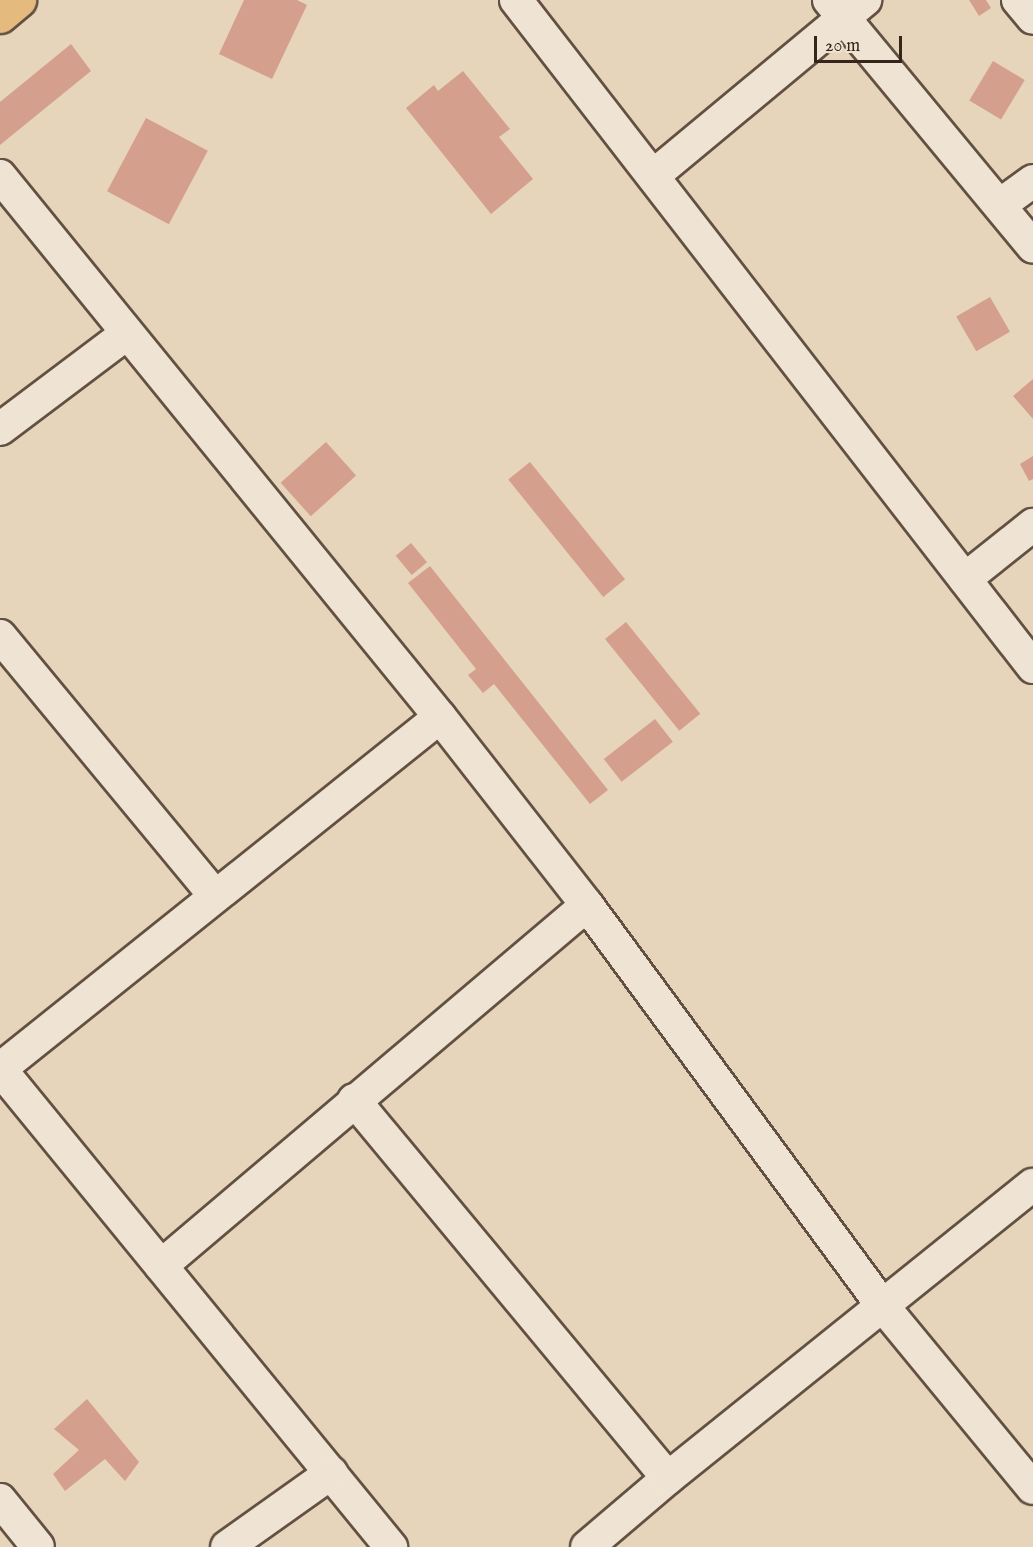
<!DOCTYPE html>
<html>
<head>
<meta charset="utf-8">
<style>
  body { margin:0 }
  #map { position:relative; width:1033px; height:1547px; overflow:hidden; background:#e7d5bb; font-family:"IM FELL English",serif }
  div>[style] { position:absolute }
  .building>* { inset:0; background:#d59f8d; transform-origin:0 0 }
  .roads { filter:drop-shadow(2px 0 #625142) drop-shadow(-2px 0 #625142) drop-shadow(0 2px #625142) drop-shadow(0 -2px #625142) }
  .minor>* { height:32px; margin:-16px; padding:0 16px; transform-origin:16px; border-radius:16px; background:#efe4d3 }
  .trunk>* { height:33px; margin:-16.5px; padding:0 16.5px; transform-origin:16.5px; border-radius:16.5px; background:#e4ba7e }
  span { translate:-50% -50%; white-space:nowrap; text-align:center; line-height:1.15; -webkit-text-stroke:6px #efe4d3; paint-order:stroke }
  .scale { position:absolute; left:814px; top:36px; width:88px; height:27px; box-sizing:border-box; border:3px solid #36251a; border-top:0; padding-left:8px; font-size:18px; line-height:21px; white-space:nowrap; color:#36251a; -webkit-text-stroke:4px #efe4d3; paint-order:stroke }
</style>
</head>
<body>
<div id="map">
  <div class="building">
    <i style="clip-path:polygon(244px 0,297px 0,307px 5px,272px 79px,219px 54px)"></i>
    <i style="clip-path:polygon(969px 0,986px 0,991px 8px,979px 16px)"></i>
    <i style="clip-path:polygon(71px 44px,91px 71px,0 145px,0 102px)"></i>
    <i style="left:993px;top:61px;width:37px;height:46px;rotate:31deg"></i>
    <i style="clip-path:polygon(463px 71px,510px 129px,499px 137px,533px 179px,491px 214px,406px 108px,434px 85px,438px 91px)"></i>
    <i style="left:146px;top:118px;width:70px;height:83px;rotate:28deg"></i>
    <i style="left:990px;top:297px;width:40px;height:39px;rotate:60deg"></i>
    <i style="clip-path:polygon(1033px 379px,1033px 419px,1013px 396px)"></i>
    <i style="left:326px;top:442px;width:45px;height:61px;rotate:48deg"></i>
    <i style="clip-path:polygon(1033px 456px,1033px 479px,1029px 481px,1020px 464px)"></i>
    <i style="left:530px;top:462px;width:151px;height:28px;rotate:51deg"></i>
    <i style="left:411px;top:543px;width:25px;height:20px;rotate:50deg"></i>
    <i style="clip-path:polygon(430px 566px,608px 790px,590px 804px,494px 684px,483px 693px,468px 675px,476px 669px,408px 583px)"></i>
    <i style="left:626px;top:622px;width:118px;height:27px;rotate:51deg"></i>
    <i style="left:655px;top:719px;width:29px;height:65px;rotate:52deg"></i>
    <i style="clip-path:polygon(87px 1399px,139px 1462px,125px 1481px,105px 1459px,65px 1491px,53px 1474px,79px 1450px,54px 1429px)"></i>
  </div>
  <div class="roads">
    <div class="minor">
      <i style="left:516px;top:0;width:844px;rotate:52.22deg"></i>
      <i style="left:829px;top:0;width:320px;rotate:50.4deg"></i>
      <i style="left:1018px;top:0;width:23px;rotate:50deg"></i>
      <i style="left:0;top:176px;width:697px;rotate:50.88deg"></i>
      <i style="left:440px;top:717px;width:239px;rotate:52deg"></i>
      <i style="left:587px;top:905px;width:497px;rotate:53.6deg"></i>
      <i style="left:882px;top:1305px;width:237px;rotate:50.5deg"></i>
      <i style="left:653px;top:176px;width:276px;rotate:-39.7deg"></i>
      <i style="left:1000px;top:205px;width:41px;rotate:-36deg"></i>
      <i style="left:0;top:429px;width:158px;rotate:-37deg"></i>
      <i style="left:965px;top:579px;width:87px;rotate:-38.5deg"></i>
      <i style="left:0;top:636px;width:336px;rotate:50.4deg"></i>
      <i style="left:0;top:1069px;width:618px;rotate:50.72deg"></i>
      <i style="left:0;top:1069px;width:563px;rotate:-38.66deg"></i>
      <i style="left:354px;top:1100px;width:491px;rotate:50.3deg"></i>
      <i style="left:161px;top:1266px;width:558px;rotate:-40.28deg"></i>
      <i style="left:0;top:1500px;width:60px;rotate:51deg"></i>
      <i style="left:227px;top:1547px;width:128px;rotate:-35.4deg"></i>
      <i style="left:587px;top:1547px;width:106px;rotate:-40.4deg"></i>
      <i style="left:668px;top:1478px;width:468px;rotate:-38.8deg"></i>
    </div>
    <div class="trunk">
      <i style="left:0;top:16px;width:25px;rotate:-40deg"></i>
    </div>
  </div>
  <div class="scale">20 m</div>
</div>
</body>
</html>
